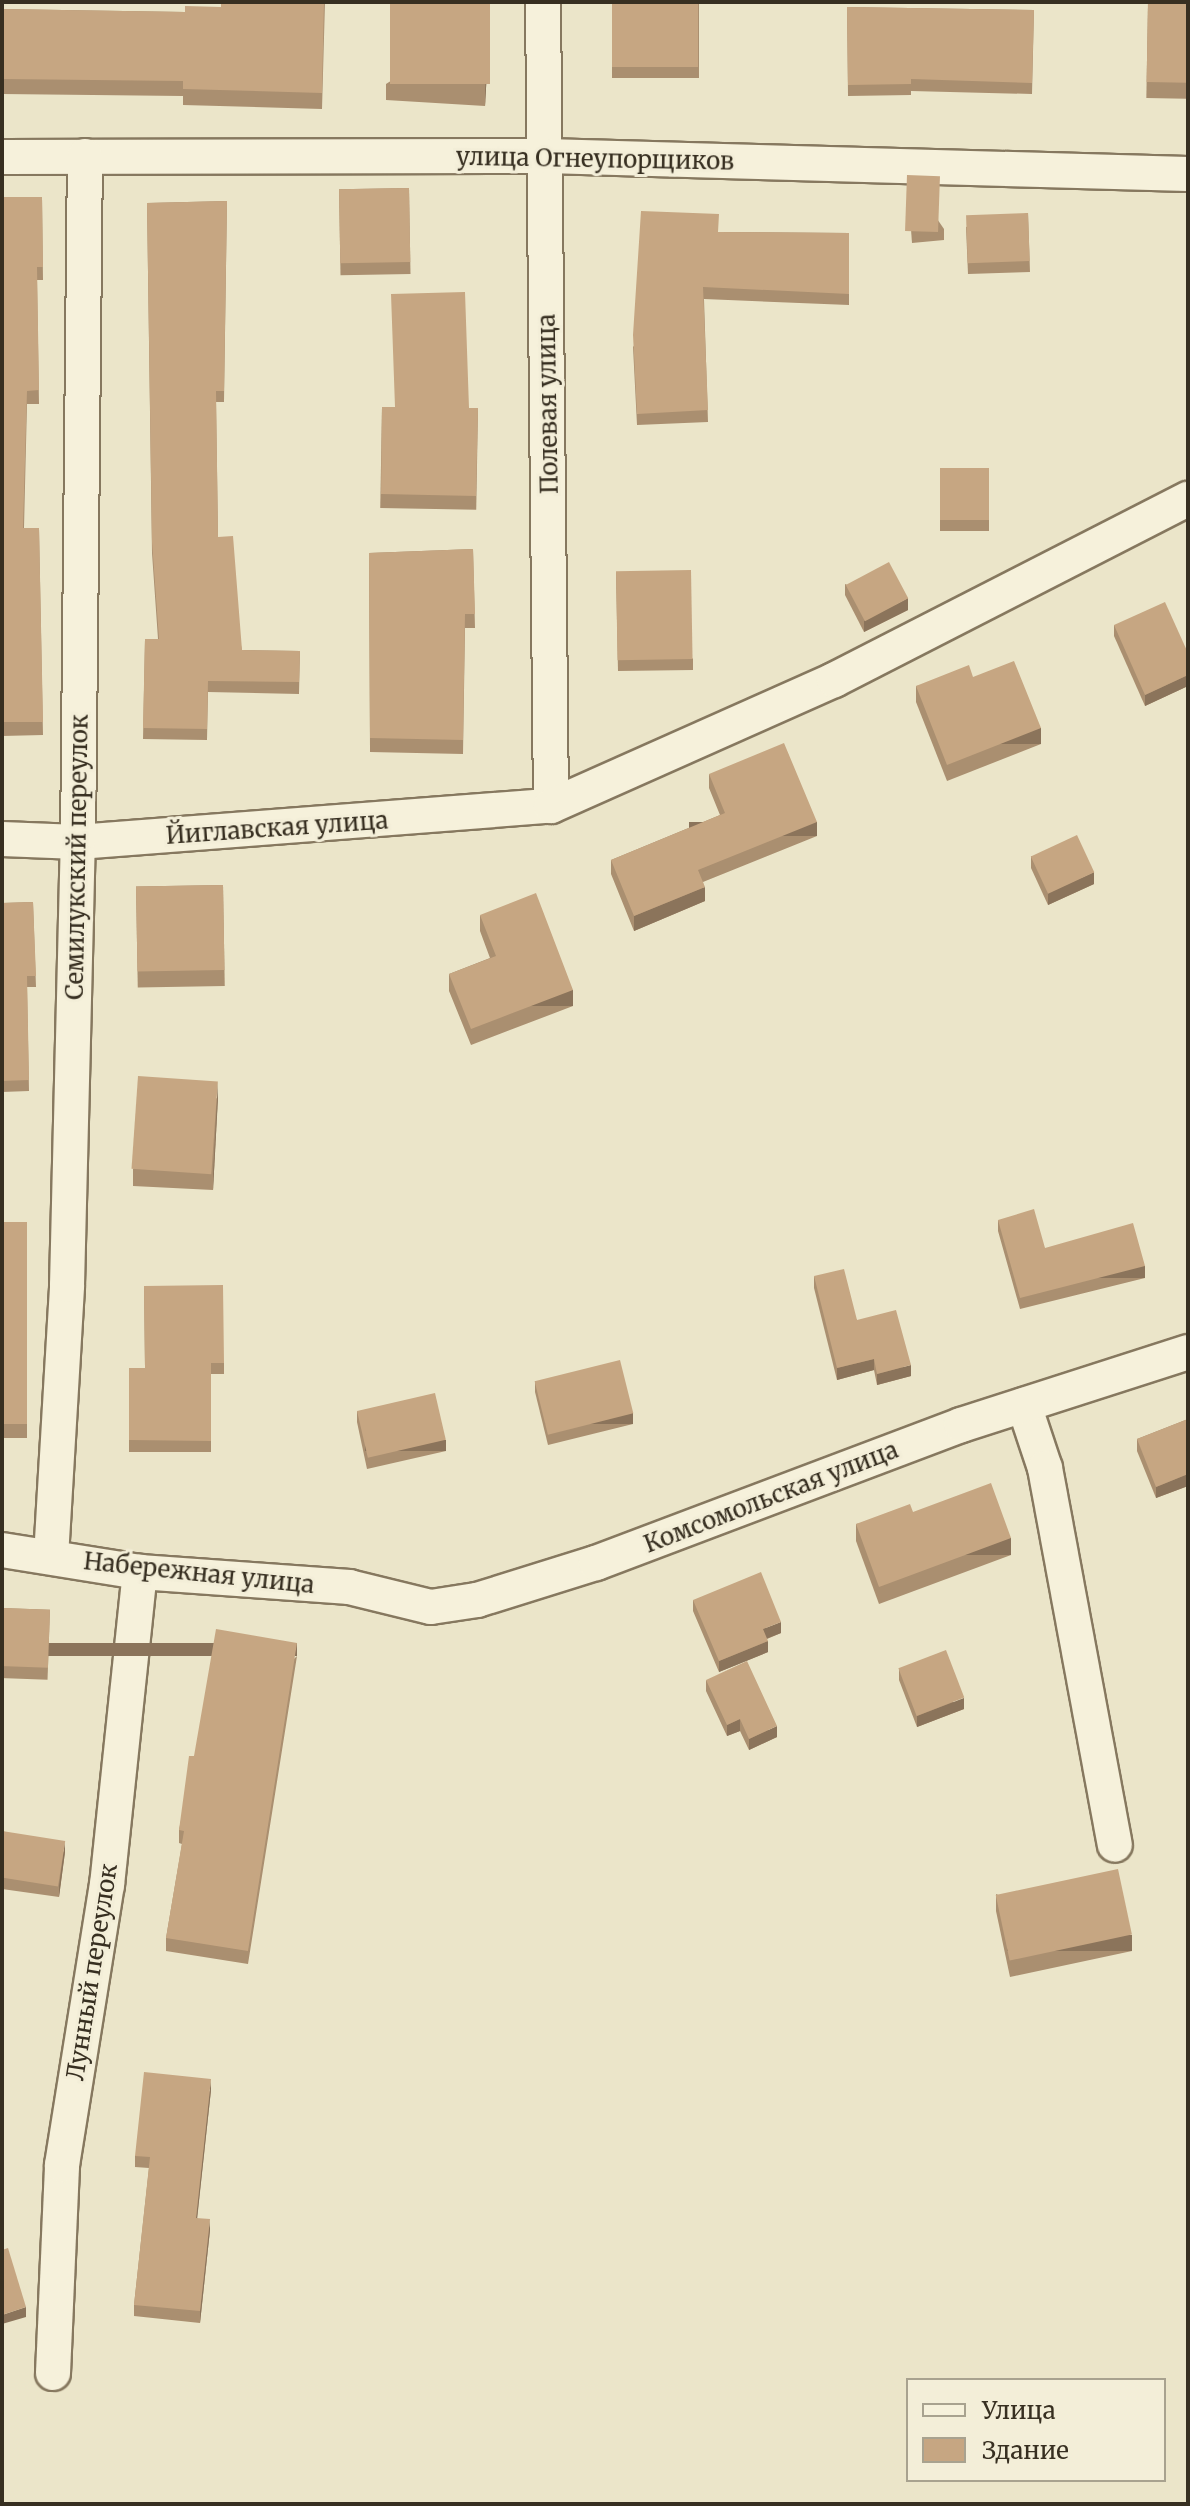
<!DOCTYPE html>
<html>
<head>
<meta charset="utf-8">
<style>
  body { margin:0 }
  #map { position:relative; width:1190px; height:2506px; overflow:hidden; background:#ebe5c9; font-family:Merriweather,serif }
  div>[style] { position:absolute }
  .roads { filter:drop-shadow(2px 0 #86785f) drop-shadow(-2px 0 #86785f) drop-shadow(0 2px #86785f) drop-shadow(0 -2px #86785f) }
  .minor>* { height:34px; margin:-17px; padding:0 17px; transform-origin:17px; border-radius:17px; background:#f6f1db }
  .wall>* { inset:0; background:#aa8f70; transform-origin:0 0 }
  .shaded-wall>* { inset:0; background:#8b745b; transform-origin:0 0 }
  .building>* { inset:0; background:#c6a682; transform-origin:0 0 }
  span { translate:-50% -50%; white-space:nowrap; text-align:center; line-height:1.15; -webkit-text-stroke:6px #f3eed8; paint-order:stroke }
  .street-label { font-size:24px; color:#372f21 }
  .frame { position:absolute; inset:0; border:4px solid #372f21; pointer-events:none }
  .legend { position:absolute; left:906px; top:2378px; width:260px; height:104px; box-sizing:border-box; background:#f3eed8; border:2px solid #a8a28f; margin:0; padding:10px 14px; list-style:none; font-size:24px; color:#372f21 }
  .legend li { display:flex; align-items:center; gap:16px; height:40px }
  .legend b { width:40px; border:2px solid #a8a28f }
</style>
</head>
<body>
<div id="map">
  <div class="roads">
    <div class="minor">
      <i style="left:543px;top:2px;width:804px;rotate:89.43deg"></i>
      <i style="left:2px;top:157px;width:544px;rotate:-0.11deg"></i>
      <i style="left:546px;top:156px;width:642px;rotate:1.61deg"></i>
      <i style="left:2px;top:839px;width:76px;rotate:2.3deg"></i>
      <i style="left:78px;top:842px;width:474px;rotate:-4.4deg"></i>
      <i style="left:551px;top:806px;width:310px;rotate:-24deg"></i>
      <i style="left:834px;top:680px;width:398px;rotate:-27.1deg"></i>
      <i style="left:1024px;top:1405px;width:66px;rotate:71.6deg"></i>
      <i style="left:1045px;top:1468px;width:383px;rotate:79.5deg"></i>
      <i style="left:2px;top:1550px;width:140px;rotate:9.1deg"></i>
      <i style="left:140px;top:1572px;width:210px;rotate:4.1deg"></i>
      <i style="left:349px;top:1587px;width:84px;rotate:13.7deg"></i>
      <i style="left:431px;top:1607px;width:47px;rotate:-8.7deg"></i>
      <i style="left:477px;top:1600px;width:125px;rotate:-17.3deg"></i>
      <i style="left:596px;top:1563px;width:390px;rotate:-20.7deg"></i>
      <i style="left:961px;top:1425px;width:238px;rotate:-17.8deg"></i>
      <i style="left:51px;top:1557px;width:272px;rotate:-86.6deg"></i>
      <i style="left:67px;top:1285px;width:443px;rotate:-88.6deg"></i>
      <i style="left:78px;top:842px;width:686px;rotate:-89.42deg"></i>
      <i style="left:53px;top:2373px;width:208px;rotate:-87.5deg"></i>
      <i style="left:62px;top:2165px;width:284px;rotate:-80.9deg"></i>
      <i style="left:107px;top:1885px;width:315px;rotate:-84deg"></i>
    </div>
  </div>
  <div class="wall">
    <i style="clip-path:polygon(325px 2px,322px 109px,183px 105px,183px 96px,2px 94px,2px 9px,185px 12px,221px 7px)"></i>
    <i style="left:612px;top:2px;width:87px;height:76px"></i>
    <i style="left:1148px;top:3px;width:40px;height:95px;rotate:1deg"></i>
    <i style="clip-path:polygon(847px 7px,1034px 10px,1032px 94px,911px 91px,911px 95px,848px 96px)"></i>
    <i style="clip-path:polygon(490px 18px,485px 106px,386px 100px,386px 84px)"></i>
    <i style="clip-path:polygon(907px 175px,944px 229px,944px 240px,912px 243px)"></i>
    <i style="left:409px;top:188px;width:86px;height:70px;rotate:89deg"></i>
    <i style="clip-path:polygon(2px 197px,42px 197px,43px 280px,37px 280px,39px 404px,27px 404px,24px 528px,39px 528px,43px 735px,2px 736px)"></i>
    <i style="clip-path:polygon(227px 201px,224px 402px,216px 402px,218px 537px,242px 650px,300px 651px,299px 694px,208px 692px,207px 740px,143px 739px,145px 639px,158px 639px,152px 553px,147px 203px)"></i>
    <i style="clip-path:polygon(1028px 213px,1030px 272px,968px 274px,966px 227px)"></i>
    <i style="clip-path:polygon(719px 232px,849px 233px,849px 305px,704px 299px,708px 422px,637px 425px,633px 347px)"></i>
    <i style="left:382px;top:407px;width:96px;height:101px;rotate:1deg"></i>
    <i style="left:940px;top:468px;width:49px;height:63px"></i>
    <i style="clip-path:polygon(473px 549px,475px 628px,465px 628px,463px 754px,370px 752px,369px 553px)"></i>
    <i style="clip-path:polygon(616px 572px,693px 659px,693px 670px,618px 671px)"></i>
    <i style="clip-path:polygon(845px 584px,908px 610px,864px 632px,845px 595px)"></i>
    <i style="clip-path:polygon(1114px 625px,1188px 653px,1188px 686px,1145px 706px,1114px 636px)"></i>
    <i style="clip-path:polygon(973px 677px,1041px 744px,947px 781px,916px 702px,916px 686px)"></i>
    <i style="clip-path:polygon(709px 774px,817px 836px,703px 882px,705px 901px,634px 931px,611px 874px,611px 860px,720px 815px,709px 788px)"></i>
    <i style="clip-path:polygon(1031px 856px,1094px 884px,1048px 905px,1031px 868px)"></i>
    <i style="left:223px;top:885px;width:101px;height:87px;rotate:89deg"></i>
    <i style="clip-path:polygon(33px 902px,36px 987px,27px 987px,29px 1091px,2px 1092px,2px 903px)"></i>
    <i style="clip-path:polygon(480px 915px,573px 1006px,471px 1045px,449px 991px,449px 974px,490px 958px,480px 931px)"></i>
    <i style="clip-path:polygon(218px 1097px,213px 1190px,133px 1186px,133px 1169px)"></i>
    <i style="clip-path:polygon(998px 1220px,1045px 1248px,1145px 1278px,1020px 1309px,998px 1231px)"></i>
    <i style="left:2px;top:1222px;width:25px;height:216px"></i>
    <i style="clip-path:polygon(814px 1276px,857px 1320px,911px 1376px,877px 1385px,874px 1370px,837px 1380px,814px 1288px)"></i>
    <i style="clip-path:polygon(144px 1286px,224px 1363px,224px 1374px,211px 1374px,211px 1452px,129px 1452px,129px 1368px,145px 1368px)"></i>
    <i style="clip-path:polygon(535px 1381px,633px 1424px,548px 1445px,535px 1392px)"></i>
    <i style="clip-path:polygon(357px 1411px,446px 1451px,367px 1469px,357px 1422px)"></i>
    <i style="clip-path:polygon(1188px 1419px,1188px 1486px,1156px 1498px,1137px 1451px,1137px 1439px)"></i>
    <i style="clip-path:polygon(913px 1512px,1011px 1555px,879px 1604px,856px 1541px,856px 1524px)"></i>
    <i style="clip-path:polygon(693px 1600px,781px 1633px,767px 1639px,768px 1652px,719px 1672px,693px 1611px)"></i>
    <i style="left:2px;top:1608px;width:48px;height:70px;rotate:2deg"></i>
    <i style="clip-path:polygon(297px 1656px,248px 1964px,166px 1951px,166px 1938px,182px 1844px,179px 1843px,179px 1830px,194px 1756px)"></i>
    <i style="clip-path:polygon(899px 1669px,964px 1709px,917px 1727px,899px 1680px)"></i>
    <i style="clip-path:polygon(706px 1680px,777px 1737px,749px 1750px,740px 1731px,727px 1736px,706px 1691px)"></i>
    <i style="clip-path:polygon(2px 1831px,65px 1852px,59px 1897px,2px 1889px)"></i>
    <i style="clip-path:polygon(996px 1894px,1132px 1951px,1010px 1977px,996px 1911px)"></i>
    <i style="clip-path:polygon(211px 2090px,197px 2218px,210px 2230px,200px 2323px,134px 2316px,134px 2305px,149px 2168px,135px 2167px,135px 2156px)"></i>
  </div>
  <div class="shaded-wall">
    <i style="clip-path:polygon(490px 2px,490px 18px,485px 106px,485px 90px)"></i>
    <i style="clip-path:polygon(908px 598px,908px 610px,864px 632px,864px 621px)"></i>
    <i style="clip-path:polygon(1188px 675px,1188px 686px,1145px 706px,1145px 695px)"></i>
    <i style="left:1041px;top:728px;width:16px;height:101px;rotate:90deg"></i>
    <i style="left:817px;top:822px;width:14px;height:128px;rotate:90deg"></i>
    <i style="clip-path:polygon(1094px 872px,1094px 884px,1048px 905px,1048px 893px)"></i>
    <i style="clip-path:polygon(705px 887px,705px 901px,634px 931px,634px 916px)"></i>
    <i style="left:573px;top:990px;width:16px;height:109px;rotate:90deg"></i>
    <i style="clip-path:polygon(218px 1081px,218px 1097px,213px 1190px,213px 1174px)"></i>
    <i style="left:1145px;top:1266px;width:12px;height:129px;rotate:90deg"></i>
    <i style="clip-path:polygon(874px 1359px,874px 1370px,837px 1380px,837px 1368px)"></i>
    <i style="clip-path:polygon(911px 1365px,911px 1376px,877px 1385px,877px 1374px)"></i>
    <i style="left:633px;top:1413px;width:11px;height:88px;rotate:90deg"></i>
    <i style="left:446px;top:1440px;width:11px;height:81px;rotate:90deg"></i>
    <i style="clip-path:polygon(1188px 1474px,1188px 1486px,1156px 1498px,1156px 1487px)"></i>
    <i style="left:1011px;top:1538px;width:17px;height:141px;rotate:90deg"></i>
    <i style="clip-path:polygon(781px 1622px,781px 1633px,763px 1640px,763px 1629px)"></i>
    <i style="clip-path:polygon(768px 1641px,768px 1652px,719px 1672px,719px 1661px)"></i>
    <i style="left:297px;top:1643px;width:13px;height:312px;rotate:90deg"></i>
    <i style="clip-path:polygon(964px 1698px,964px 1709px,917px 1727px,917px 1716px)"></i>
    <i style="clip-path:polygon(740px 1719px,740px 1731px,727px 1736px,727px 1725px)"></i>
    <i style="clip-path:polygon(777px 1726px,777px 1737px,749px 1750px,749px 1739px)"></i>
    <i style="clip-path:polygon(65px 1841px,65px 1852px,59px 1897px,59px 1886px)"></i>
    <i style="left:1132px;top:1935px;width:16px;height:125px;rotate:90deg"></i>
    <i style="clip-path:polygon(211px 2079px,211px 2090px,196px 2229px,196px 2218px)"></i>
    <i style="clip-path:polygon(210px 2219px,210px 2230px,200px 2323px,200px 2311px)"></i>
    <i style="clip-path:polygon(26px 2307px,26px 2317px,2px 2324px,2px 2315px)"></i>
  </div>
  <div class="building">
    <i style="clip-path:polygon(221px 2px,324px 2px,322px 93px,183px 89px,183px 81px,2px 79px,2px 9px,185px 12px,185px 6px,221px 7px)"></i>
    <i style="left:390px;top:2px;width:100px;height:82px"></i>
    <i style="left:612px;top:2px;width:86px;height:65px"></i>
    <i style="left:1148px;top:3px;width:40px;height:79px;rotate:1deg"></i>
    <i style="clip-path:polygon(847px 7px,1034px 10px,1032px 83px,911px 79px,911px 84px,848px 85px)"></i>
    <i style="left:907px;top:175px;width:33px;height:56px;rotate:2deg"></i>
    <i style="left:409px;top:188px;width:74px;height:70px;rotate:89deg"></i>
    <i style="clip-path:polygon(2px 197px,42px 197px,43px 267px,37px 267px,39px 390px,27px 391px,23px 528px,39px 528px,43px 722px,2px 722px)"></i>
    <i style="clip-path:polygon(227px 201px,224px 391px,216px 391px,218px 537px,233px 536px,242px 650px,300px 651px,299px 682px,208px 681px,207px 729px,143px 728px,145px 639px,159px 639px,152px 542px,147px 203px)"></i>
    <i style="clip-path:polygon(641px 211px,719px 214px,718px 232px,849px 233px,849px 294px,703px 287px,708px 410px,637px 414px,633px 335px)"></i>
    <i style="left:1028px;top:213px;width:48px;height:62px;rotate:88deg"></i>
    <i style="clip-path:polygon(465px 292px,469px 408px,478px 408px,476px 496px,381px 494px,382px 407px,395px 407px,391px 294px)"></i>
    <i style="left:940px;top:468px;width:49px;height:52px"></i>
    <i style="clip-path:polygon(473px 549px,475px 614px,465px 614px,463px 740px,370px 738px,369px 553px)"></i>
    <i style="left:889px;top:562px;width:41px;height:49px;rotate:62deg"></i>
    <i style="left:691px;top:570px;width:89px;height:75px;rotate:89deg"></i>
    <i style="clip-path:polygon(1165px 602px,1188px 653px,1188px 675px,1145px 695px,1114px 625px)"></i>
    <i style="clip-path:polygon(1014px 661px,1041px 728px,947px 765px,916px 686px,969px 665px,973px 677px)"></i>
    <i style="clip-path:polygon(784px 743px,817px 822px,698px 870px,705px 887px,634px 916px,611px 860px,725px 813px,709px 774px)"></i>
    <i style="left:1077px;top:835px;width:41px;height:51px;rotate:65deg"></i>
    <i style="left:223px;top:885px;width:85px;height:87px;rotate:89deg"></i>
    <i style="clip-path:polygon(536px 893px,573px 990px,471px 1029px,449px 974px,496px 956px,480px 915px)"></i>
    <i style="clip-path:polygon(33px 902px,36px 976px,27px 976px,29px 1080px,2px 1081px,2px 903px)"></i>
    <i style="left:138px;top:1076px;width:80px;height:93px;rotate:4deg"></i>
    <i style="clip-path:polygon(1034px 1209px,1045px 1248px,1133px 1223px,1145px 1266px,1020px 1298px,998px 1220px)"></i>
    <i style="left:2px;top:1222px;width:25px;height:202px"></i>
    <i style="clip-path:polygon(844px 1269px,857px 1320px,896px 1310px,911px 1365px,877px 1374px,874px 1359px,837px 1368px,814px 1276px)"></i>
    <i style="clip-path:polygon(223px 1285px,224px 1363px,211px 1363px,211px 1441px,129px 1440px,129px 1368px,145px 1368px,144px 1286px)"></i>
    <i style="left:620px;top:1360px;width:55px;height:88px;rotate:76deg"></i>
    <i style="left:435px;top:1393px;width:48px;height:80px;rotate:77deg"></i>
    <i style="clip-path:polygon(1188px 1419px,1188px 1474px,1156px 1487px,1137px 1439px)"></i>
    <i style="clip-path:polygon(991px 1483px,1011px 1538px,879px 1587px,856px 1524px,910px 1504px,913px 1512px)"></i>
    <i style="clip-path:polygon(761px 1572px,781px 1622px,763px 1629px,768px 1641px,719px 1661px,693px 1600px)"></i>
    <i style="left:2px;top:1608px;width:48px;height:58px;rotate:2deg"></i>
    <i style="clip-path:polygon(216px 1629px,297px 1643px,248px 1951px,166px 1938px,184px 1831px,179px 1830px,189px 1756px,194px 1756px)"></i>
    <i style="left:946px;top:1650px;width:51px;height:51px;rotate:69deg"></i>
    <i style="clip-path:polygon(747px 1661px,777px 1726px,749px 1739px,740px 1719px,727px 1725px,706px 1680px)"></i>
    <i style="left:2px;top:1831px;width:64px;height:46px;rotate:9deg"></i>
    <i style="left:1118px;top:1869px;width:67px;height:125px;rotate:78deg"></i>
    <i style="clip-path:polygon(144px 2072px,211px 2079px,196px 2218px,210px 2219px,200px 2311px,134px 2305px,150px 2157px,135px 2156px)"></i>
    <i style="clip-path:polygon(8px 2248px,26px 2307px,2px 2315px,2px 2250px)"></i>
  </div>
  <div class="street-label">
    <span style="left:595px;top:159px;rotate:1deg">улица Огнеупорщиков</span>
    <span style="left:548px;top:404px;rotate:-91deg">Полевая улица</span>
    <span style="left:277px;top:828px;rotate:-4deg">Йиглавская улица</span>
    <span style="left:77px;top:857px;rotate:-89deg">Семилукский переулок</span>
    <span style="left:771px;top:1497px;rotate:-21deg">Комсомольская улица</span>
    <span style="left:199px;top:1573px;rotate:6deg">Набережная улица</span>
    <span style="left:92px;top:1972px;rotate:-81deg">Лунный переулок</span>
  </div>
  <div class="frame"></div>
  <ul class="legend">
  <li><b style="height:10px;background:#f6f1db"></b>Улица</li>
  <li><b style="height:22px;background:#c6a682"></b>Здание</li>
  </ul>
</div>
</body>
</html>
